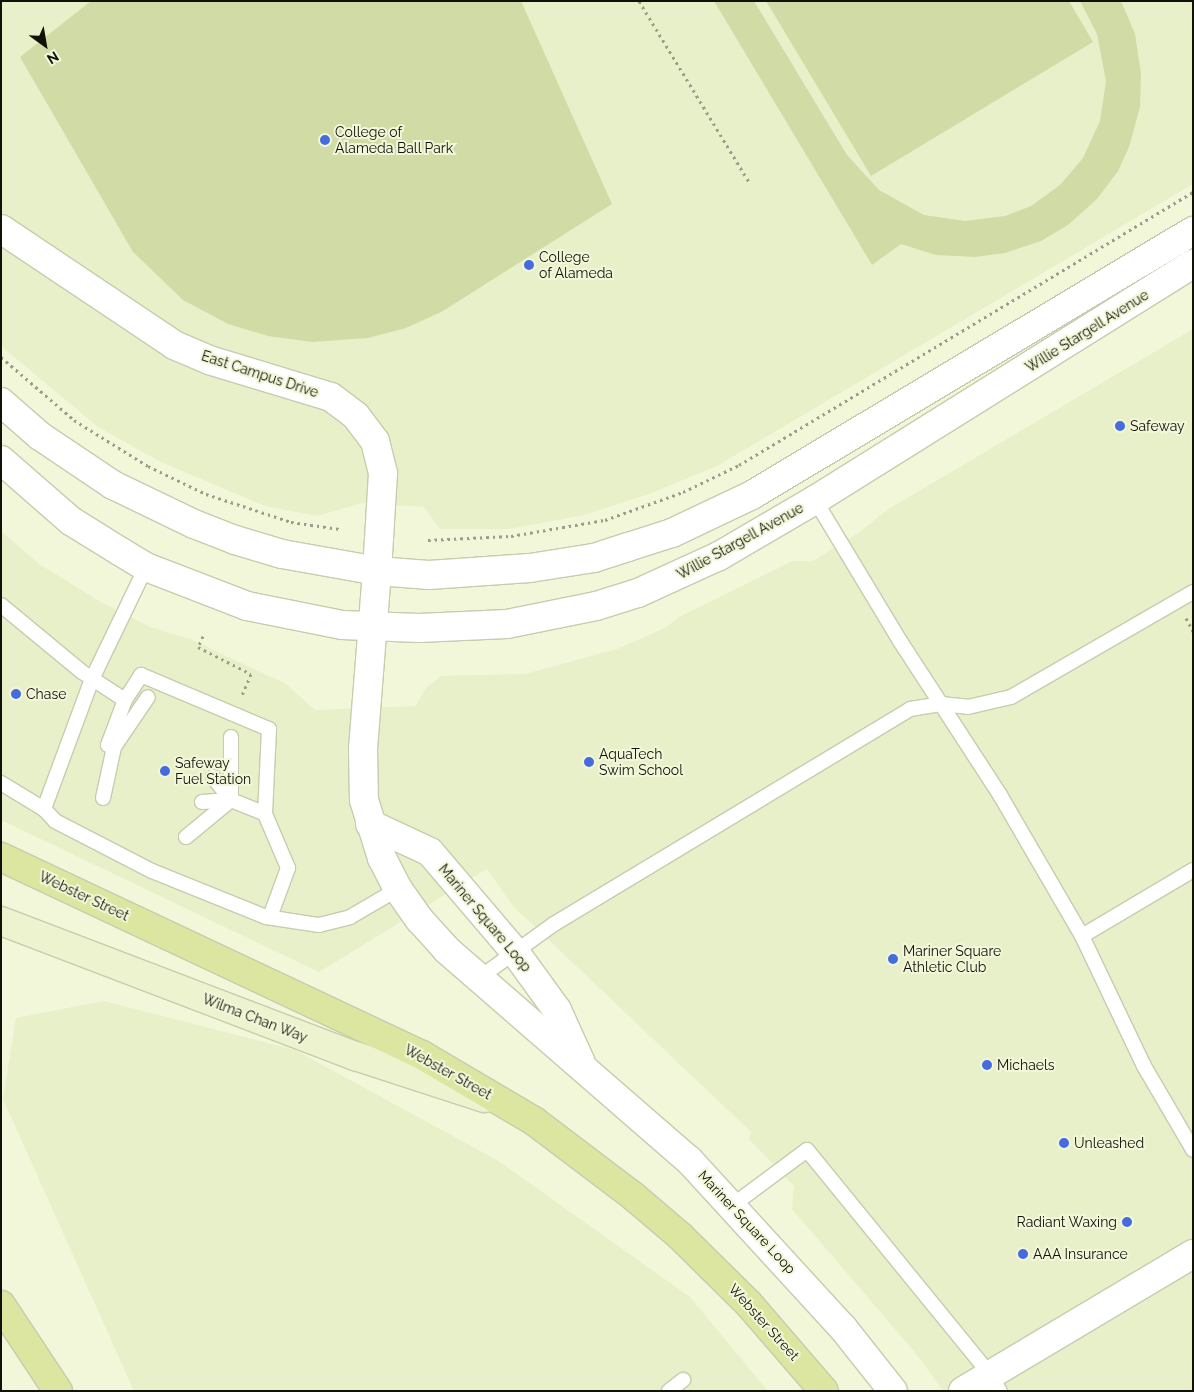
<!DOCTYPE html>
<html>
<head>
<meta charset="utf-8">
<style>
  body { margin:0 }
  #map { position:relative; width:1194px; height:1392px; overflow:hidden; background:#f1f7d8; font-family:Raleway,sans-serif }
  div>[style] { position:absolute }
  .built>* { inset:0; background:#e8f0c9 }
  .green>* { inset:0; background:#d1dba6 }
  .path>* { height:3px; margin-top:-1.5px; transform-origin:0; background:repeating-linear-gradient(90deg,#9a9e88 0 2.5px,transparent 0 6.5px) }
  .roads { filter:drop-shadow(1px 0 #c6ccae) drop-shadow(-1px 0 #c6ccae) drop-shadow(0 1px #c6ccae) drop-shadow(0 -1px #c6ccae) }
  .service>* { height:14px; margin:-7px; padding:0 7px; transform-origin:7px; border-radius:7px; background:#fff }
  .minor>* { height:28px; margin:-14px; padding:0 14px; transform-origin:14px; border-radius:14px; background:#fff }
  .tertiary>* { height:28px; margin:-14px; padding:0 14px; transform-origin:14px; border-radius:14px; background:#fff }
  .secondary>* { height:28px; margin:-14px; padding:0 14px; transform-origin:14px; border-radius:14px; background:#edf3cf }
  .primary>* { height:28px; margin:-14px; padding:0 14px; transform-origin:14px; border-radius:14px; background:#dce6a0 }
  .dots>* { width:14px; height:14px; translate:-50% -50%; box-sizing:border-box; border:2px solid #f1f7d8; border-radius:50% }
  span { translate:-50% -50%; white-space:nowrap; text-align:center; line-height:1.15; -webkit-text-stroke:4px #f1f7d8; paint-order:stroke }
  .poi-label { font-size:14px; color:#101208 }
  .left { translate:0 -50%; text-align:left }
  .right { translate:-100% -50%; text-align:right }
  .street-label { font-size:14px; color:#101208 }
  .frame { position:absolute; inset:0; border:2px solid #101208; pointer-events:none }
  .north { position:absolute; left:20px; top:20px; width:50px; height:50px; -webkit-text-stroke:4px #f1f7d8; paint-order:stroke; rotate:148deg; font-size:14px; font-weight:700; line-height:20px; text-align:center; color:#101208 }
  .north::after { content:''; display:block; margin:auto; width:18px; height:22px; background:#101208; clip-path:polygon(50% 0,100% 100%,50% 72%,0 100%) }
</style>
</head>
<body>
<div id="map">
  <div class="built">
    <i style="clip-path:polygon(1px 1px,1193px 1px,1193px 184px,717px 466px,649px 494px,584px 515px,509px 529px,440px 529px,424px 507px,362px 503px,317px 516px,265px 506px,161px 462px,98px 427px,1px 346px)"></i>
    <i style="clip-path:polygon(1193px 329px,1193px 1391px,943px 1391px,918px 1356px,792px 1209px,794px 1186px,749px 1139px,751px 1132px,513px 906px,487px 869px,319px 972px,1px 820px,1px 531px,39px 564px,101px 602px,150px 627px,190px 639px,286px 684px,315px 710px,416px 706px,426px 688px,441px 676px,525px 674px,617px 649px,665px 628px,679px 617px,793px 561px,813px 561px,861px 531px,887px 510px)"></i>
    <i style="clip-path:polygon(104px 1001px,295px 1050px,497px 1160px,690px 1297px,768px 1391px,134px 1391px,3px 1099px,16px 1018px)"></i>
  </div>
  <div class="green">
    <i style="clip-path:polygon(91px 1px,521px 1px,612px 204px,443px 311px,406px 328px,368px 338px,312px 342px,268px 336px,228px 324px,183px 300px,133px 252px,20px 57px)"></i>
    <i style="clip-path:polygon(714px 1px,754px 1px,847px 155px,879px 190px,924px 215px,965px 221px,1005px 216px,1031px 206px,1060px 185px,1083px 158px,1100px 121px,1106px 81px,1097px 34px,1080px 1px,1121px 1px,1135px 34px,1141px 73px,1140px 107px,1129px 147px,1118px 171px,1097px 199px,1068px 225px,1041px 241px,1005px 253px,975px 257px,936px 255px,901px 244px,872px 265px)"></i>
    <i style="clip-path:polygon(766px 1px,1069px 1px,1093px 42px,871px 176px)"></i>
  </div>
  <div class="path">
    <i style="left:639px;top:1px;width:212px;rotate:58.7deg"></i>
    <i style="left:1px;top:357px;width:96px;rotate:40.8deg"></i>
    <i style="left:74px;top:420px;width:87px;rotate:31.9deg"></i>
    <i style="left:148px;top:466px;width:64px;rotate:25.8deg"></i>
    <i style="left:206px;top:494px;width:89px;rotate:18.2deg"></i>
    <i style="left:291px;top:522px;width:49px;rotate:8.1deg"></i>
    <i style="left:428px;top:540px;width:83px;rotate:-2.8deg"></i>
    <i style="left:511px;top:536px;width:95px;rotate:-9.7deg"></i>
    <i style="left:605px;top:520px;width:83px;rotate:-19.7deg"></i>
    <i style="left:683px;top:492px;width:62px;rotate:-25.7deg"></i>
    <i style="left:739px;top:465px;width:530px;rotate:-31.02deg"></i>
    <i style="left:1186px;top:618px;width:15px;rotate:62deg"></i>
    <i style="left:203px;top:636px;width:12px;rotate:114deg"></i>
    <i style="left:198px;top:647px;width:59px;rotate:27deg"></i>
    <i style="left:251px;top:674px;width:23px;rotate:113deg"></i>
  </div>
  <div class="roads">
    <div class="service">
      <i style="left:815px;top:500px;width:165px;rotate:58.9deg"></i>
      <i style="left:900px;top:641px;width:184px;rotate:57deg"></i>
      <i style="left:1000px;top:795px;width:163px;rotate:59.8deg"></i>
      <i style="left:1082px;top:936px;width:144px;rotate:64.5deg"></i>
      <i style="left:1144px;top:1066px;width:97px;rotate:59.7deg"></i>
      <i style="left:146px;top:567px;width:124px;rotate:115.7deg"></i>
      <i style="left:92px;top:679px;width:139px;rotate:110.3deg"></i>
      <i style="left:44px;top:809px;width:16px;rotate:47deg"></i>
      <i style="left:55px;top:821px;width:109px;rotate:27.3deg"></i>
      <i style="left:152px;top:871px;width:123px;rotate:22deg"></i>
      <i style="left:266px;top:917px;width:54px;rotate:8.6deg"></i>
      <i style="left:319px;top:925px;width:32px;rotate:-14deg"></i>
      <i style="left:350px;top:917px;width:56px;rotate:-30.3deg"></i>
      <i style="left:1px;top:605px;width:105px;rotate:39.6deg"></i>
      <i style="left:82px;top:672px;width:51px;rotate:33.1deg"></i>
      <i style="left:125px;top:700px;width:30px;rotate:-57deg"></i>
      <i style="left:141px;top:675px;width:139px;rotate:22.9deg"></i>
      <i style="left:269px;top:729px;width:85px;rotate:92.7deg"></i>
      <i style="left:265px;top:814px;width:59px;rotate:66.9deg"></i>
      <i style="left:288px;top:868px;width:52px;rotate:110.2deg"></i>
      <i style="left:111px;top:746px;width:3px;rotate:-162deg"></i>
      <i style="left:108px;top:745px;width:48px;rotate:-69.3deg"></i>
      <i style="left:213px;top:777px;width:29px;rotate:52deg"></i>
      <i style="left:1px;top:783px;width:50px;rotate:31.2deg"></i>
      <i style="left:103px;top:798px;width:52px;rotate:-77.8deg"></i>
      <i style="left:114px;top:747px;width:60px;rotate:-55.8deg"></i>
      <i style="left:202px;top:802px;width:29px;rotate:-4deg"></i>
      <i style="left:231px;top:800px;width:37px;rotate:22deg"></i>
      <i style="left:186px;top:837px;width:58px;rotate:-39.4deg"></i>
      <i style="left:231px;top:800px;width:63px;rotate:-90deg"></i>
      <i style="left:1082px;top:936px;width:129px;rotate:-30.7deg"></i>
      <i style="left:479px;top:978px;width:92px;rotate:-35.8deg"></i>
      <i style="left:554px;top:924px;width:416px;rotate:-31.1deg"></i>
      <i style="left:910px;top:709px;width:31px;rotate:-9deg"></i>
      <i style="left:941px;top:704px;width:27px;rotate:6deg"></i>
      <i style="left:968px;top:707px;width:44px;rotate:-13.1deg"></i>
      <i style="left:1011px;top:697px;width:210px;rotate:-30deg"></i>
      <i style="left:733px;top:1205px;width:92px;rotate:-36.6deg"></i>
      <i style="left:807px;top:1150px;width:288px;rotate:50.8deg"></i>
      <i style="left:989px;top:1373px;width:21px;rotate:59deg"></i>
      <i style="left:669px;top:1391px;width:18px;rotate:-38deg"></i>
    </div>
    <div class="minor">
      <i style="left:1px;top:229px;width:208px;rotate:33.8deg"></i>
      <i style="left:174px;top:345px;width:38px;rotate:23deg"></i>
      <i style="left:209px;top:360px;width:127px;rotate:16.9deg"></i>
      <i style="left:331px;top:397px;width:31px;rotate:37deg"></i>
      <i style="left:356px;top:416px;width:31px;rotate:53deg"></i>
      <i style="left:375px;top:441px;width:33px;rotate:76deg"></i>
      <i style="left:383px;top:473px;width:98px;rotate:93.5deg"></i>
      <i style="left:963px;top:1391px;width:268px;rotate:-30.8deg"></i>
    </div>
    <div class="tertiary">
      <i style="left:1px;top:402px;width:52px;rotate:41.1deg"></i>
      <i style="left:40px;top:436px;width:88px;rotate:33.9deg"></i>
      <i style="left:113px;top:485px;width:90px;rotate:25.7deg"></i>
      <i style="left:194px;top:524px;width:44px;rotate:21.3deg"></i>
      <i style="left:235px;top:540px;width:49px;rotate:16.6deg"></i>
      <i style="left:282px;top:554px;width:97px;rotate:10.1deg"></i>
      <i style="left:377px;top:571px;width:52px;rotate:4.4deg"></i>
      <i style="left:429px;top:575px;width:101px;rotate:-4deg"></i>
      <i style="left:530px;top:568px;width:65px;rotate:-8.9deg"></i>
      <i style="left:594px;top:558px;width:36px;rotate:-18deg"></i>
      <i style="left:628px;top:547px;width:46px;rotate:-17.7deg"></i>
      <i style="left:672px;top:533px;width:89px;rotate:-25.4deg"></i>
      <i style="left:752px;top:495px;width:514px;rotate:-30.91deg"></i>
      <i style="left:1px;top:460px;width:93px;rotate:41.1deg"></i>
      <i style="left:71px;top:521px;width:59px;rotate:31.8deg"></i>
      <i style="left:121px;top:552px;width:29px;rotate:31deg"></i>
      <i style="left:146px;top:567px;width:108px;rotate:21.1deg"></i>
      <i style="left:247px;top:606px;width:97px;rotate:11.3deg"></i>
      <i style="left:342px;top:625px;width:77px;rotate:2.2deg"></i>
      <i style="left:419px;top:628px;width:88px;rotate:-2.6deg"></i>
      <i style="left:507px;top:624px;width:91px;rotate:-11.4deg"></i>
      <i style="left:596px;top:606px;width:44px;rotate:-17.2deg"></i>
      <i style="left:638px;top:593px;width:89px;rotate:-24.6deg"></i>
      <i style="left:719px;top:556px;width:111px;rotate:-30.3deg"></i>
      <i style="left:815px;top:500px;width:446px;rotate:-32deg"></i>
      <i style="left:377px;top:571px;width:179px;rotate:94.5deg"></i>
      <i style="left:363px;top:749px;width:51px;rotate:88.9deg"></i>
      <i style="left:364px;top:800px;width:61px;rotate:72.8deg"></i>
      <i style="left:382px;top:858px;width:35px;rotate:63deg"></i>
      <i style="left:398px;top:889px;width:38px;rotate:55deg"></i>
      <i style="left:420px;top:920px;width:40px;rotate:48deg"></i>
      <i style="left:447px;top:950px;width:320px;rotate:41deg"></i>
      <i style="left:689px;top:1160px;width:228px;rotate:47.5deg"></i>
      <i style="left:843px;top:1328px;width:80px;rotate:51.6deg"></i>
      <i style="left:370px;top:824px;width:66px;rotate:25deg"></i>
      <i style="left:430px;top:852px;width:131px;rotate:49.6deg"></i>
      <i style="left:515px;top:952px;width:72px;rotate:54.1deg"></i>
      <i style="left:557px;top:1010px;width:58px;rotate:65.6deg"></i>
    </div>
    <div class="secondary">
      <i style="left:1px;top:921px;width:379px;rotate:20.9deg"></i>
      <i style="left:355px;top:1056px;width:136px;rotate:18deg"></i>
    </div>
    <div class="primary">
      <i style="left:1px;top:857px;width:465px;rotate:25.2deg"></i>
      <i style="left:422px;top:1055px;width:130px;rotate:30.5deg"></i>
      <i style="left:534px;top:1121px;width:124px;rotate:37.1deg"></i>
      <i style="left:633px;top:1196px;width:62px;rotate:40.4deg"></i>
      <i style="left:680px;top:1236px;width:95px;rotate:44.6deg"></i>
      <i style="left:748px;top:1303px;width:116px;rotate:49.2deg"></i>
      <i style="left:1px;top:1305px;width:103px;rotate:56.5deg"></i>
    </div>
  </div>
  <div class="dots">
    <i style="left:325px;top:140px;background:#466bde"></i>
    <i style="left:529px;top:265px;background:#466bde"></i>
    <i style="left:1120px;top:426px;background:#466bde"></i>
    <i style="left:16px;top:694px;background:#466bde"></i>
    <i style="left:589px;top:762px;background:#466bde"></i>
    <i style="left:165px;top:771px;background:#466bde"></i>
    <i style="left:893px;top:959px;background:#466bde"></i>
    <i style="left:987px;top:1065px;background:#466bde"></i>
    <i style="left:1064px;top:1143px;background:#466bde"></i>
    <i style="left:1127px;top:1222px;background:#466bde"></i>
    <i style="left:1023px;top:1254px;background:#466bde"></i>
  </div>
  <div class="poi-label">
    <span class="left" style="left:335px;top:140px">College of<br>Alameda Ball Park</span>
    <span class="left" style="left:539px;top:265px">College<br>of Alameda</span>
    <span class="left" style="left:1130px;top:426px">Safeway</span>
    <span class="left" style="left:26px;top:694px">Chase</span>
    <span class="left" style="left:599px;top:762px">AquaTech<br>Swim School</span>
    <span class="left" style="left:175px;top:771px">Safeway<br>Fuel Station</span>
    <span class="left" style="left:903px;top:959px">Mariner Square<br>Athletic Club</span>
    <span class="left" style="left:997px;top:1065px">Michaels</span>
    <span class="left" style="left:1074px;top:1143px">Unleashed</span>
    <span class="right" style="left:1117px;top:1222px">Radiant Waxing</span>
    <span class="left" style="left:1033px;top:1254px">AAA Insurance</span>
  </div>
  <div class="street-label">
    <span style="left:1087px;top:331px;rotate:-32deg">Willie Stargell Avenue</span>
    <span style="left:260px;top:374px;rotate:18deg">East Campus Drive</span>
    <span style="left:740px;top:541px;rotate:-29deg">Willie Stargell Avenue</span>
    <span style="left:84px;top:896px;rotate:25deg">Webster Street</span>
    <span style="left:485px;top:918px;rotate:50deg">Mariner Square Loop</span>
    <span style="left:255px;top:1018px;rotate:21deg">Wilma Chan Way</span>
    <span style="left:448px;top:1072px;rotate:29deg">Webster Street</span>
    <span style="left:747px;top:1222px;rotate:47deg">Mariner Square Loop</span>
    <span style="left:764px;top:1322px;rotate:48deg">Webster Street</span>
  </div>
  <div class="frame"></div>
  <div class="north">N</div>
</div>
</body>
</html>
